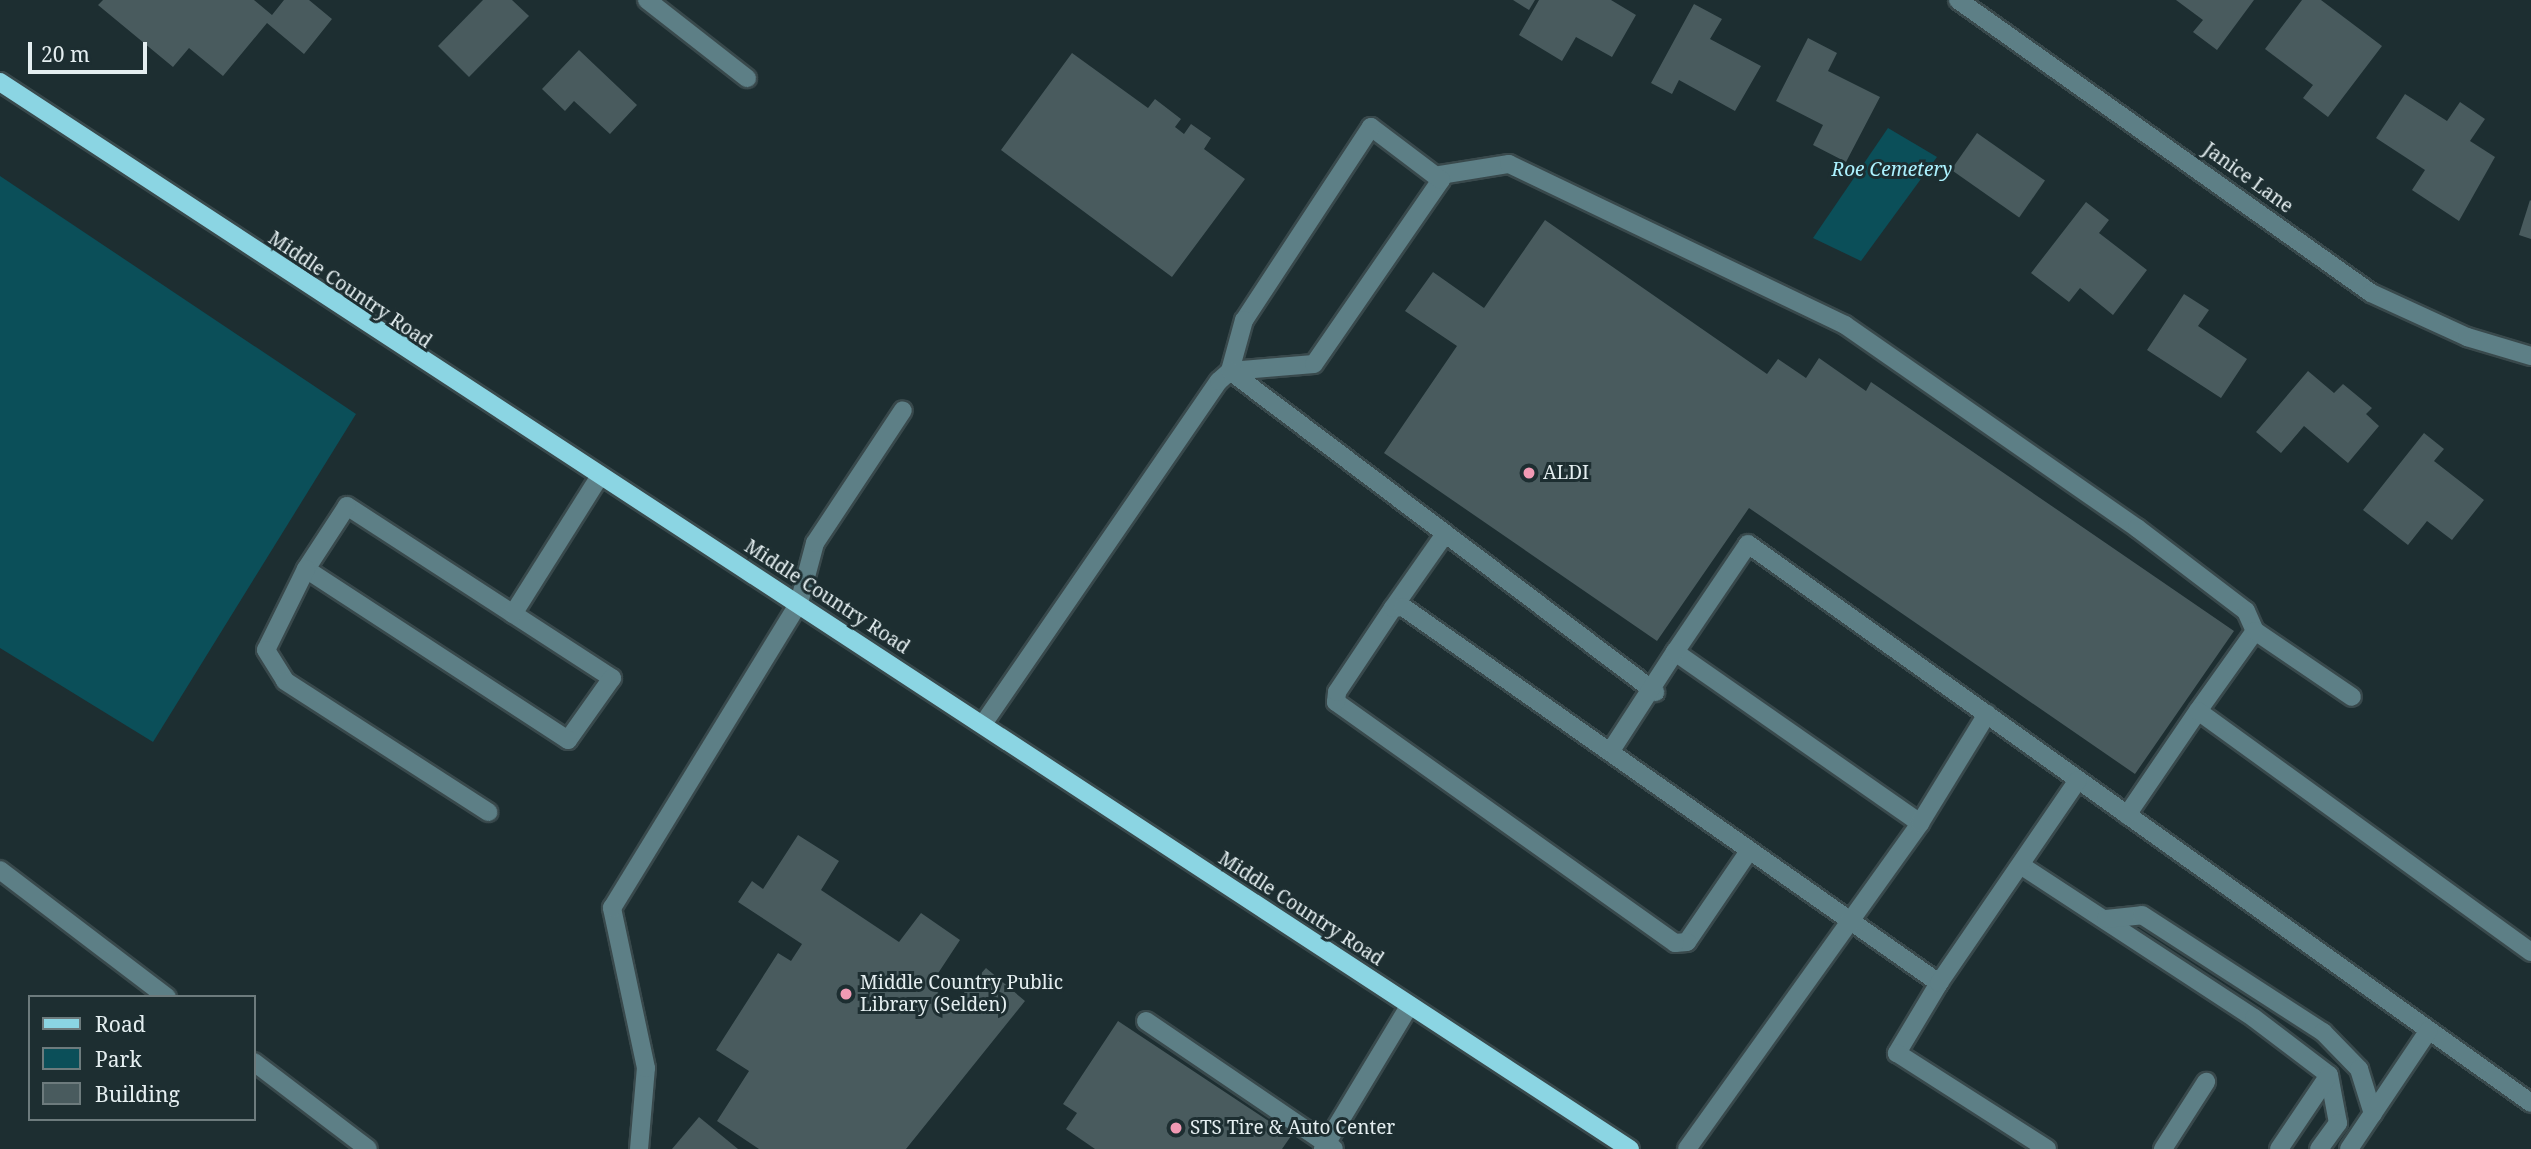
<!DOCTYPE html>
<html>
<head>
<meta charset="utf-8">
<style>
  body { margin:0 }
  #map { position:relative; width:2531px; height:1149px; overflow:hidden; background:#1d2e31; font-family:"Noto Serif",serif }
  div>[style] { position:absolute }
  .green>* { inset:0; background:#0b4f59 }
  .building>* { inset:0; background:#495b5e; transform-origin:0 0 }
  .roads { filter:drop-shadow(2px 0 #39494c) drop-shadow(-2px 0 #39494c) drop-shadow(0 2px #39494c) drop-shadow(0 -2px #39494c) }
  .minor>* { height:18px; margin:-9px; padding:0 9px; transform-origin:9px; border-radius:9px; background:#5d7f86 }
  .major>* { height:18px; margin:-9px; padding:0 9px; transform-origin:9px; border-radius:9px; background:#8bd5e3 }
  .dots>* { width:19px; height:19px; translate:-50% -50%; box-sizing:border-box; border:4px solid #1d2e31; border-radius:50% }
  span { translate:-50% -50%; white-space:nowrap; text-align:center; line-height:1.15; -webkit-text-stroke:6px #1d2e31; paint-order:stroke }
  .park-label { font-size:19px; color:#acf2ff; font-style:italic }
  .street-label { font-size:19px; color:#e4eef0 }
  .poi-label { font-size:19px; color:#e4eef0 }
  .left { translate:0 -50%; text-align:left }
  .legend { position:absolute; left:28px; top:995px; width:228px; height:126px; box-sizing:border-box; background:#1d2e31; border:2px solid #6d7b7d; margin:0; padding:9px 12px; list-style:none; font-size:21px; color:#e4eef0 }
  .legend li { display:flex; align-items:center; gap:14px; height:35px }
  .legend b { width:35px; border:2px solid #6d7b7d }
  .scale { position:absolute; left:28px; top:42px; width:119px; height:32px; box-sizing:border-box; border:4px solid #e4eef0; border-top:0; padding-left:9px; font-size:21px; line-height:24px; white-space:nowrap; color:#e4eef0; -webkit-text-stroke:5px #1d2e31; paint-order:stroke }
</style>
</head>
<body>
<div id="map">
  <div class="green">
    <i style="clip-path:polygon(1888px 128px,1937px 157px,1861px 261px,1813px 238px)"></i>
    <i style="clip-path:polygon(0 176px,356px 414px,153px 742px,0 648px)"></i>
  </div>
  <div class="building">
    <i style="clip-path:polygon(103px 0,254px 0,272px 15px,284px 0,309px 0,332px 19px,304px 54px,267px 23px,223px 76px,189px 48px,173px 67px,98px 5px)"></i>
    <i style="clip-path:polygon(483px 0,512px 0,529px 16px,469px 77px,438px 46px)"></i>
    <i style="clip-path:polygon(1513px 0,1535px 0,1529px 10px)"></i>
    <i style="clip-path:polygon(1539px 0,1611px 0,1636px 15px,1612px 57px,1576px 37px,1562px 61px,1519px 35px)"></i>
    <i style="clip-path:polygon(2176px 0,2254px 0,2217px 50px,2193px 32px,2203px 20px)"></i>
    <i style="clip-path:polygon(2302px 0,2321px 0,2382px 46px,2328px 117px,2303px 98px,2313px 85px,2265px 49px)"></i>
    <i style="clip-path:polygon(1694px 4px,1722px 19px,1710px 39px,1761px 66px,1735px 111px,1679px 80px,1672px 94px,1651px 83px)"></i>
    <i style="clip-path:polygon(1808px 38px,1837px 53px,1828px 71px,1880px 97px,1846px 162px,1813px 145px,1823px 125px,1776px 101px)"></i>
    <i style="clip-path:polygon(579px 50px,637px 105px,610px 134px,574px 101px,565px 111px,542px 89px)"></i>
    <i style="clip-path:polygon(1072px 53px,1148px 108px,1155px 99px,1181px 119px,1175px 127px,1184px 134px,1191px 124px,1211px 138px,1204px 149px,1245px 179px,1172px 277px,1001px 150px)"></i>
    <i style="clip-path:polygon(2405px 94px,2447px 121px,2460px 102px,2485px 119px,2470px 141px,2495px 157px,2459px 221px,2412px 190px,2425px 170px,2376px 138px)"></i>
    <i style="left:1977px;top:133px;width:83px;height:45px;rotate:35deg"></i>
    <i style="clip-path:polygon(2530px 200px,2531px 201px,2531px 239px,2519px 235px)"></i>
    <i style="clip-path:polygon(2086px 202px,2109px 220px,2099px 233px,2147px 270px,2113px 315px,2080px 288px,2069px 302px,2031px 273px)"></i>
    <i style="clip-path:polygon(1545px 220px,1767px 374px,1778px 359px,1806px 378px,1819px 358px,1866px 391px,1871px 382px,2234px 631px,2135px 774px,1749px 508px,1657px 641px,1384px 453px,1457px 346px,1405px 311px,1433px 272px,1484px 308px)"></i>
    <i style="clip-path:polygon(2184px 294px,2209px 310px,2198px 326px,2247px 359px,2221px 398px,2147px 350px)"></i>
    <i style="clip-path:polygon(2308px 371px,2334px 393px,2343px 384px,2372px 408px,2366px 414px,2379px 426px,2348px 463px,2304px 426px,2281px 453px,2256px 432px)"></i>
    <i style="clip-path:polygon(2424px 433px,2444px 449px,2434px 461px,2484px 500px,2452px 540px,2427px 521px,2408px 545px,2363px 510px)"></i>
    <i style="clip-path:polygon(798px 835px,839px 861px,821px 890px,899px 942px,921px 913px,960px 940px,929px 987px,955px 1003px,986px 968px,1025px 1001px,906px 1149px,759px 1149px,717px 1121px,749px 1071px,716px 1050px,778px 953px,791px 961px,802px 944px,738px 902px,752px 881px,763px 889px)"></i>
    <i style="clip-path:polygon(1118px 1021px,1291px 1136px,1282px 1149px,1095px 1149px,1066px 1129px,1077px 1113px,1063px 1104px)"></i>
    <i style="clip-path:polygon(699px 1117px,738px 1149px,672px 1149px)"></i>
  </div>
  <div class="roads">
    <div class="minor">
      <i style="left:647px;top:0;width:127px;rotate:38deg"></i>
      <i style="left:1958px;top:0;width:506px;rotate:35.35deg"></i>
      <i style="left:2371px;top:293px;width:106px;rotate:24.6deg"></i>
      <i style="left:2467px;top:337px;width:67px;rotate:16.5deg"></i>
      <i style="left:1440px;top:175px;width:70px;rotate:-9.1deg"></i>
      <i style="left:1509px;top:164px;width:373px;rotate:25.6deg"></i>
      <i style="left:1845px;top:325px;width:356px;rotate:34.8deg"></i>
      <i style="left:2137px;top:528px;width:137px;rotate:37.3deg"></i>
      <i style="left:2246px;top:611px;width:22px;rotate:66deg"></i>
      <i style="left:2255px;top:631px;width:98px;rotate:125.5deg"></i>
      <i style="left:347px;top:506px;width:316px;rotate:33deg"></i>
      <i style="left:612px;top:678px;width:76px;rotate:125.4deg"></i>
      <i style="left:568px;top:740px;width:313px;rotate:-146.9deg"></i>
      <i style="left:306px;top:569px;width:75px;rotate:-56.9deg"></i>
      <i style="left:306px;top:569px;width:90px;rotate:116.3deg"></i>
      <i style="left:266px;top:650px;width:36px;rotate:58deg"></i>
      <i style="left:285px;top:681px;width:242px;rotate:32.8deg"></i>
      <i style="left:1393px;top:608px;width:90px;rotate:-54.9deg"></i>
      <i style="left:513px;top:614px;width:163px;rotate:-57.8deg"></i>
      <i style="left:2255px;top:631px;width:117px;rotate:34.2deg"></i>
      <i style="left:983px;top:724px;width:416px;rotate:-55.5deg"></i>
      <i style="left:1219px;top:381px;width:15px;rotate:-42deg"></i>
      <i style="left:1230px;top:371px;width:84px;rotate:-4.8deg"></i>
      <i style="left:1314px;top:364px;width:224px;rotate:-55.4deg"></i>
      <i style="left:1441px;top:180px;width:88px;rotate:-142.9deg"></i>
      <i style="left:1371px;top:127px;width:231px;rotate:123.3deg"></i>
      <i style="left:1244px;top:320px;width:53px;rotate:105.4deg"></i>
      <i style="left:1230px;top:371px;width:533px;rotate:37.06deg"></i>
      <i style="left:1610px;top:752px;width:119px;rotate:-57deg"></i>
      <i style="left:2127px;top:815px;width:126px;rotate:-55.7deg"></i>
      <i style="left:2198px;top:711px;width:411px;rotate:35.9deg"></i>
      <i style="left:1920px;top:823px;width:299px;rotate:-145.1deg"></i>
      <i style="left:1675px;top:652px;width:130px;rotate:-55.9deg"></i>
      <i style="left:1748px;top:544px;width:962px;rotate:35.52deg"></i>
      <i style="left:1749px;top:851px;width:110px;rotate:124.3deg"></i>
      <i style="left:1687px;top:942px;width:12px;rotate:175deg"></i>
      <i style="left:1675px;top:943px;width:416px;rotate:-144.6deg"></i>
      <i style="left:1336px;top:702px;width:10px;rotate:-84deg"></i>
      <i style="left:1337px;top:692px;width:101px;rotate:-56.3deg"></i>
      <i style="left:1393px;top:608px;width:10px;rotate:-6deg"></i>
      <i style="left:1403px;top:607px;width:655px;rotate:35.05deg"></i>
      <i style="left:1939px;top:983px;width:82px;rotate:121deg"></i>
      <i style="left:1897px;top:1053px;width:178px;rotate:32.6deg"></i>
      <i style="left:2022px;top:866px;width:277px;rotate:33.2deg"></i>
      <i style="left:2254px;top:1018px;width:94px;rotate:37.2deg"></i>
      <i style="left:2329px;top:1075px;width:49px;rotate:79.4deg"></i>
      <i style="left:2338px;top:1123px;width:32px;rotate:126deg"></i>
      <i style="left:0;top:870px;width:210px;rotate:37.3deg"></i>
      <i style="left:2106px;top:919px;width:36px;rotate:-6deg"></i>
      <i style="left:2142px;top:915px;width:216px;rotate:32.9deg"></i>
      <i style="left:2323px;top:1032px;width:52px;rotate:45.8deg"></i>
      <i style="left:2359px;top:1069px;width:47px;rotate:72.7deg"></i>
      <i style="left:1939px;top:983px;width:246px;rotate:-55.6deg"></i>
      <i style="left:1146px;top:1021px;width:227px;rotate:34.2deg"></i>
      <i style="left:254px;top:1062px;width:143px;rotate:37.3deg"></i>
      <i style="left:639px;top:1149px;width:81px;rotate:-85.1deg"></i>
      <i style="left:646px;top:1068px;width:164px;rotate:-102deg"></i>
      <i style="left:612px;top:908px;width:358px;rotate:-58.5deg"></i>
      <i style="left:799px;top:603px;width:62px;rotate:-75.1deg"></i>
      <i style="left:815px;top:543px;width:159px;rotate:-56.5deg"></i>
      <i style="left:1323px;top:1149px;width:168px;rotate:-58.9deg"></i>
      <i style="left:1687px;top:1149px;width:401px;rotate:-54.4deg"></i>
      <i style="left:1920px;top:823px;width:128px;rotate:-58.4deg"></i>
      <i style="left:2163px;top:1149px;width:80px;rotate:-57.3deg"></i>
      <i style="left:2279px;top:1149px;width:89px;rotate:-56deg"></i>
      <i style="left:2349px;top:1149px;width:143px;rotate:-56.1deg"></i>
    </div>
    <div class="major">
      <i style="left:0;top:82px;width:1948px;rotate:33.21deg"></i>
    </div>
  </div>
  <div class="dots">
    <i style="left:1529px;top:473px;background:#f19ab4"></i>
    <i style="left:846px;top:994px;background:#f19ab4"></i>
    <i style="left:1176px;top:1128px;background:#f19ab4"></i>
  </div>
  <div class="park-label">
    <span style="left:1892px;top:170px">Roe Cemetery</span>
  </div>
  <div class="street-label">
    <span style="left:2248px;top:178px;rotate:36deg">Janice Lane</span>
    <span style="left:350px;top:290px;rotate:34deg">Middle Country Road</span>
    <span style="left:827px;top:597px;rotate:33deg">Middle Country Road</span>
    <span style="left:1301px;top:909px;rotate:33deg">Middle Country Road</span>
  </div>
  <div class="poi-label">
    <span class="left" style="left:1543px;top:473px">ALDI</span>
    <span class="left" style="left:860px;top:994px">Middle Country Public<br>Library (Selden)</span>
    <span class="left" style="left:1190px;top:1128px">STS Tire &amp; Auto Center</span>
  </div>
  <ul class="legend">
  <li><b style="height:9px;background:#8bd5e3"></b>Road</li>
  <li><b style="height:19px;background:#0b4f59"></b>Park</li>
  <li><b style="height:19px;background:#495b5e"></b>Building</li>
  </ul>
  <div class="scale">20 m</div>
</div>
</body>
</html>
